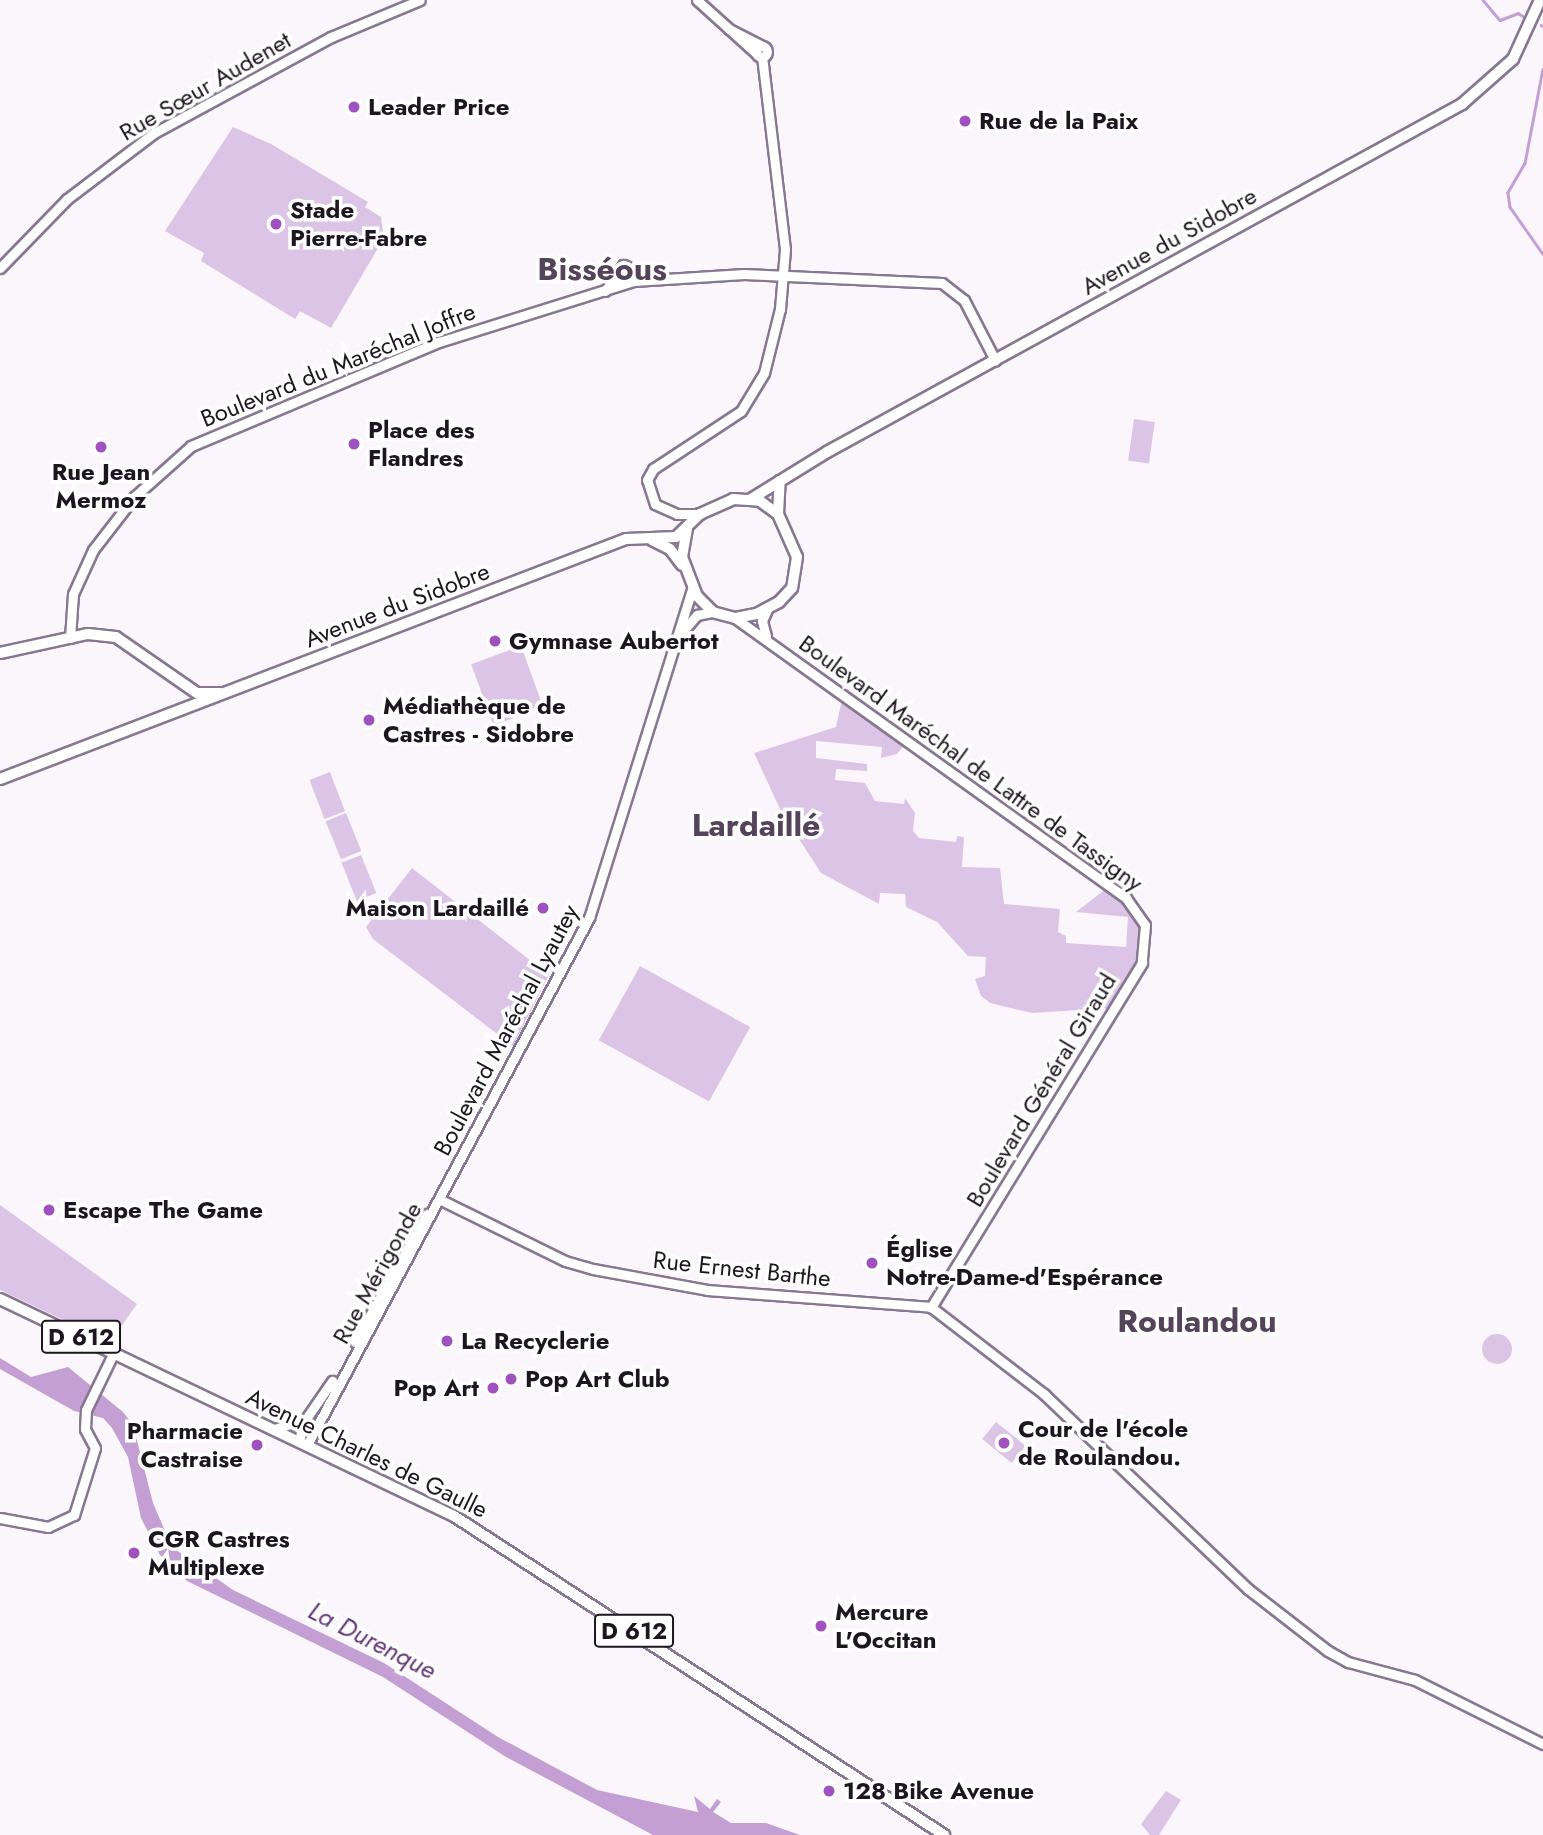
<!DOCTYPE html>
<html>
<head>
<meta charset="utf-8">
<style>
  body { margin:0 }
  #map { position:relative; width:1543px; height:1835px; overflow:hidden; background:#faf6fc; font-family:Jost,sans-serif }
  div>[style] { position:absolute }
  .green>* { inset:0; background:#dcc4e7; transform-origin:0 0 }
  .round { border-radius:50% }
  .water>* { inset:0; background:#c49fd4 }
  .stream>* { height:2.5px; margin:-1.25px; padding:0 1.25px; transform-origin:1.25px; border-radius:1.25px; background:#c49fd4 }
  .roads { filter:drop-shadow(2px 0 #887790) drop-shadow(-2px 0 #887790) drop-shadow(0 2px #887790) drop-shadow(0 -2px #887790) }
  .minor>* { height:9px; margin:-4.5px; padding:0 4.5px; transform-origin:4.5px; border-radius:4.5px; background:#fff }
  .minor>.ring { margin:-4.5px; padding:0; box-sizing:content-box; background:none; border:9px solid #fff; border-radius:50% }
  .major>* { height:10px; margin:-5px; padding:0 5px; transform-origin:5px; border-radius:5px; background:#fff }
  .dots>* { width:19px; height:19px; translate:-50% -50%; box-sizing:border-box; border:4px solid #fff; border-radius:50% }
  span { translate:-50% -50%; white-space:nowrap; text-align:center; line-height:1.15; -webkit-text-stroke:7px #fff; paint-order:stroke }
  .shield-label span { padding:2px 5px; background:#fff; border:2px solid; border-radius:5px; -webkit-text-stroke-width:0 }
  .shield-label { font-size:23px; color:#1d1620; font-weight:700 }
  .street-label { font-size:24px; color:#1d1620 }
  .poi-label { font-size:24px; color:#1d1620; font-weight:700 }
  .left { translate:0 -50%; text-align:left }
  .right { translate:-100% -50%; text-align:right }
  .water-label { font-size:26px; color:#663879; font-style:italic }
  .district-label { font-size:32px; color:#54435b; font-weight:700 }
</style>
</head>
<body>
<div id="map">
  <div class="green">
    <i style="clip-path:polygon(233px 127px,271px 144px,368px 202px,365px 207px,381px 217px,384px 238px,331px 328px,300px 311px,295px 319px,201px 261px,204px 253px,165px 231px)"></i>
    <i style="left:1134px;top:419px;width:21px;height:42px;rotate:8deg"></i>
    <i style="left:521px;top:646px;width:65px;height:53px;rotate:70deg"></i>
    <i style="clip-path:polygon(842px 699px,905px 744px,897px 754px,881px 758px,882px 747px,816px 741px,816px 758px,867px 764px,867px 771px,836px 769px,835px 780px,865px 783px,875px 801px,904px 804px,905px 798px,915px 813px,913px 831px,919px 838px,956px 842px,957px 836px,964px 837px,962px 867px,1000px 868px,1004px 904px,1060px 909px,1058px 932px,1066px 936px,1066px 943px,1126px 947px,1128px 917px,1076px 912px,1107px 888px,1123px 899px,1142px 926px,1140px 956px,1111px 1008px,1032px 1013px,990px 1003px,981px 996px,975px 979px,985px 976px,986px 957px,968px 956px,937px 922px,906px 907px,905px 894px,880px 893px,879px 904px,821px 873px,781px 811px,754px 753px,836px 727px)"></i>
    <i style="left:330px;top:772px;width:42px;height:22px;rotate:69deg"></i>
    <i style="left:346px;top:813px;width:41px;height:22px;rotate:68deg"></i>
    <i style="left:361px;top:855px;width:41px;height:21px;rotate:68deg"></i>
    <i style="clip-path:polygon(412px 868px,549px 975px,513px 1046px,373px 939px,366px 927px)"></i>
    <i style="left:640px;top:966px;width:126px;height:85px;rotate:29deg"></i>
    <i style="clip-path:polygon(0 1205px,137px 1304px,110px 1342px,0 1290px)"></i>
    <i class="round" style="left:1482px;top:1334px;width:30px;height:30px"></i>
    <i style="left:996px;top:1422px;width:38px;height:22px;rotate:39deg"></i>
    <i style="clip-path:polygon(1166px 1791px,1181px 1800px,1159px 1835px,1150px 1835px,1141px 1824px)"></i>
  </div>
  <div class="water">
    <i style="clip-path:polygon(0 1358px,31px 1377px,68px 1367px,123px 1412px,133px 1425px,153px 1503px,172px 1547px,233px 1590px,384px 1663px,498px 1737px,597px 1790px,698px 1812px,694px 1796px,710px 1809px,717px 1799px,721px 1802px,713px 1812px,731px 1823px,766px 1823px,800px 1835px,653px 1835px,506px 1757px,383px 1677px,187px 1581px,160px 1555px,141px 1518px,128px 1457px,112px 1428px,103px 1418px,74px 1411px,0 1369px)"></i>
  </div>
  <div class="stream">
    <i style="left:1483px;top:0;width:26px;rotate:50deg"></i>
    <i style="left:1500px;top:20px;width:19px;rotate:-21deg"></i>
    <i style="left:1518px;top:13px;width:9px;rotate:32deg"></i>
    <i style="left:1541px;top:25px;width:2px;rotate:27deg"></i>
    <i style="left:1543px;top:69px;width:96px;rotate:100.8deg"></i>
    <i style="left:1525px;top:163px;width:34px;rotate:120deg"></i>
    <i style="left:1508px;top:193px;width:14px;rotate:82deg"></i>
    <i style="left:1510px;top:207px;width:57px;rotate:54.9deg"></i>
  </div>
  <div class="roads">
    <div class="minor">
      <i style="left:697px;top:0;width:82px;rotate:42deg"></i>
      <i style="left:729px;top:29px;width:38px;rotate:27deg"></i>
      <i class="ring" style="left:756.5px;top:46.5px;width:2px;height:2px"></i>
      <i style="left:0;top:268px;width:96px;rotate:-45.8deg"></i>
      <i style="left:67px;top:199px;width:109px;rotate:-37.2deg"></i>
      <i style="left:154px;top:133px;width:201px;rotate:-28.5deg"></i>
      <i style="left:331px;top:37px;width:96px;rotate:-22.6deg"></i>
      <i style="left:605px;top:291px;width:32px;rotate:-55deg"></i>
      <i style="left:623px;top:265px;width:34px;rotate:21deg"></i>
      <i style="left:700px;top:514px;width:23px;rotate:180deg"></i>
      <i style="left:677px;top:514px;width:24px;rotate:-156deg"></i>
      <i style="left:655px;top:504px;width:25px;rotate:-108deg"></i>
      <i style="left:647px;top:480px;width:13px;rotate:-61deg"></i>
      <i style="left:653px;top:469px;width:105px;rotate:-33.4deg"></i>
      <i style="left:741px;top:411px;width:44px;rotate:-58.8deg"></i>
      <i style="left:764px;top:373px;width:66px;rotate:-76deg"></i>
      <i style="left:780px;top:309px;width:60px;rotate:-85.2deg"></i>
      <i style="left:785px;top:249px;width:193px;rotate:-96.8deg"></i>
      <i style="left:735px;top:618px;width:481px;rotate:35.6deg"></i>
      <i style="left:1126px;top:898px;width:33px;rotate:55deg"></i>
      <i style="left:1145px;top:925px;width:38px;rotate:95deg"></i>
      <i style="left:1142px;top:963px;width:404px;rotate:121.5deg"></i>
      <i style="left:682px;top:632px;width:23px;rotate:-49deg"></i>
      <i style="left:697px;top:615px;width:16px;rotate:-11deg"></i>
      <i style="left:766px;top:636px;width:16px;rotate:-105deg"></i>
      <i style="left:762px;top:621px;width:12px;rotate:-66deg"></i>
      <i style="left:70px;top:638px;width:44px;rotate:-86.1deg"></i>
      <i style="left:73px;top:594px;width:48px;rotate:-65.6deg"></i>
      <i style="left:93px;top:550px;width:67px;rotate:-52.3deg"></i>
      <i style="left:134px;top:497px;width:76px;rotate:-41.8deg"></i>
      <i style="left:191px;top:446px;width:269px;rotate:-22.8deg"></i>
      <i style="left:439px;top:342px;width:204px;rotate:-17.4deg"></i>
      <i style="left:634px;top:281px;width:110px;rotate:-3.6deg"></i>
      <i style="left:744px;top:274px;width:198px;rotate:2.6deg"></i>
      <i style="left:942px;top:283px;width:28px;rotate:38deg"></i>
      <i style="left:964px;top:300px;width:68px;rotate:62.7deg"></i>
      <i style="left:439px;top:1199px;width:140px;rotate:26.2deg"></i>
      <i style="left:565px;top:1261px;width:29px;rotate:16deg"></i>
      <i style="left:593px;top:1269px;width:116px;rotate:10.4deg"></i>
      <i style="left:707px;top:1290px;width:225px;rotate:4.3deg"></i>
      <i style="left:931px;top:1307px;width:143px;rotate:37.6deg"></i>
      <i style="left:1044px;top:1394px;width:282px;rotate:43.7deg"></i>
      <i style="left:1248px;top:1589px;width:101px;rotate:37.8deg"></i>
      <i style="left:1328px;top:1651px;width:23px;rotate:29deg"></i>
      <i style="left:1348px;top:1662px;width:69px;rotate:15deg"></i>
      <i style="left:1415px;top:1680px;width:143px;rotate:26.6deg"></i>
      <i style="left:355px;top:1342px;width:147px;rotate:-60.6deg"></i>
      <i style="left:274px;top:1429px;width:31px;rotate:-17deg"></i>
      <i style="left:300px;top:1442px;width:16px;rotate:-86deg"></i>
      <i style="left:301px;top:1426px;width:55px;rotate:-55.4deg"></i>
      <i style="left:307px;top:1445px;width:598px;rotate:-61.85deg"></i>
      <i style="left:589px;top:918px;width:347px;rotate:-72.6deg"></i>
      <i style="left:0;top:1518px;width:49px;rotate:10.6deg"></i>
      <i style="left:48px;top:1527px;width:29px;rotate:-25deg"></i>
      <i style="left:74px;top:1515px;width:70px;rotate:-72.6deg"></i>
      <i style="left:95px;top:1448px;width:21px;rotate:-118deg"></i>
      <i style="left:85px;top:1429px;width:19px;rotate:-87deg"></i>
      <i style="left:86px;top:1410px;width:64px;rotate:-64.2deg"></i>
    </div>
    <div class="major">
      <i style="left:751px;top:499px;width:89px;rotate:-31.7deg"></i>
      <i style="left:827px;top:452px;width:724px;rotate:-28.72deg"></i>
      <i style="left:1462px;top:104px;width:68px;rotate:-41.4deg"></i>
      <i style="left:1513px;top:59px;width:65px;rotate:-65.4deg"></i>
      <i style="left:778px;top:514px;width:33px;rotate:-87deg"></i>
      <i style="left:652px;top:540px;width:20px;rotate:27deg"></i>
      <i style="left:670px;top:549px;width:20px;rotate:53deg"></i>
      <i style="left:0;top:653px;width:90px;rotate:-12.2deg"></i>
      <i style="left:88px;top:634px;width:28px;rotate:6deg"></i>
      <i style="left:116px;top:637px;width:98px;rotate:34.7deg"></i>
      <i style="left:197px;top:693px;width:23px"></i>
      <i style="left:0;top:779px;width:670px;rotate:-20.98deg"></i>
      <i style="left:626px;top:539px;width:50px;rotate:-2.3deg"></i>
      <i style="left:676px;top:537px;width:33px;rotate:-44deg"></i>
      <i style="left:700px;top:514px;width:36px;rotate:-24deg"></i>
      <i style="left:733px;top:499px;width:27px;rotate:4deg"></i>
      <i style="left:760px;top:501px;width:22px;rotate:36deg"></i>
      <i style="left:778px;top:514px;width:47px;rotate:66.2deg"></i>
      <i style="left:797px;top:557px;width:31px;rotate:99deg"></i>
      <i style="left:792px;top:588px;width:19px;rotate:133deg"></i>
      <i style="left:779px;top:602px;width:26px;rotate:152deg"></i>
      <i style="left:756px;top:614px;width:21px;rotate:169deg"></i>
      <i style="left:735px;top:618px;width:23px;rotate:-165deg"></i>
      <i style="left:713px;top:612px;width:23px;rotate:-135deg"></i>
      <i style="left:697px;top:596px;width:42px;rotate:-111deg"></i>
      <i style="left:682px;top:557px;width:28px;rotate:-80deg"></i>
      <i style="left:0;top:1299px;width:503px;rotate:25.55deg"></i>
      <i style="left:454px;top:1516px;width:585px;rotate:33.06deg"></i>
    </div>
  </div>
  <div class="dots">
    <i style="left:354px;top:107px;background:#a150c0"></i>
    <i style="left:965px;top:121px;background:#a150c0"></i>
    <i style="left:276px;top:224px;background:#a150c0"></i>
    <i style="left:354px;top:444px;background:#a150c0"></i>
    <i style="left:101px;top:447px;background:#a150c0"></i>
    <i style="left:495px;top:641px;background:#a150c0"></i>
    <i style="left:369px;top:720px;background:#a150c0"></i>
    <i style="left:543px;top:908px;background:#a150c0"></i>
    <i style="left:49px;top:1210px;background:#a150c0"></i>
    <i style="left:872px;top:1263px;background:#a150c0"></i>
    <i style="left:447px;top:1341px;background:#a150c0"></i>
    <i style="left:511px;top:1379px;background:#a150c0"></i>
    <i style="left:493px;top:1388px;background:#a150c0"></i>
    <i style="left:1004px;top:1443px;background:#a150c0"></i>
    <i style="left:257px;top:1445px;background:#a150c0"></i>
    <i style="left:134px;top:1553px;background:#a150c0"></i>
    <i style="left:821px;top:1626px;background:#a150c0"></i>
    <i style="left:829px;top:1791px;background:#a150c0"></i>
  </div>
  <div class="shield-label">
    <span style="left:81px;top:1337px">D 612</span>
    <span style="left:634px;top:1631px">D 612</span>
  </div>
  <div class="street-label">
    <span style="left:205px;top:86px;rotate:-30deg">Rue Sœur Audenet</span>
    <span style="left:1169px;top:241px;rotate:-29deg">Avenue du Sidobre</span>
    <span style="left:338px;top:365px;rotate:-22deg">Boulevard du Maréchal Joffre</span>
    <span style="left:397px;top:605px;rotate:-21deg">Avenue du Sidobre</span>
    <span style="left:971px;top:763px;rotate:36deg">Boulevard Maréchal de Lattre de Tassigny</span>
    <span style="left:506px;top:1030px;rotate:-62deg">Boulevard Maréchal Lyautey</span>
    <span style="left:1041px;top:1090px;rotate:-59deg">Boulevard Général Giraud</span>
    <span style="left:742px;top:1269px;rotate:6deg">Rue Ernest Barthe</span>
    <span style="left:377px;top:1273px;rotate:-61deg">Rue Mérigonde</span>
    <span style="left:367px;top:1453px;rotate:26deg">Avenue Charles de Gaulle</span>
  </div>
  <div class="poi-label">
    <span class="left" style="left:368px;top:107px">Leader Price</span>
    <span class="left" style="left:979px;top:121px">Rue de la Paix</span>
    <span class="left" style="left:290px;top:224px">Stade<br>Pierre-Fabre</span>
    <span class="left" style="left:368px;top:444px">Place des<br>Flandres</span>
    <span style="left:101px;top:486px">Rue Jean<br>Mermoz</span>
    <span class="left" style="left:509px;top:641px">Gymnase Aubertot</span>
    <span class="left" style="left:383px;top:720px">Médiathèque de<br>Castres - Sidobre</span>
    <span class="right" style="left:529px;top:908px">Maison Lardaillé</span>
    <span class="left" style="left:63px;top:1210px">Escape The Game</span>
    <span class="left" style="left:886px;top:1263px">Église<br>Notre-Dame-d'Espérance</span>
    <span class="left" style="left:461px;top:1341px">La Recyclerie</span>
    <span class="left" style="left:525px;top:1379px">Pop Art Club</span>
    <span class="right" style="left:479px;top:1388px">Pop Art</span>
    <span class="left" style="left:1018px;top:1443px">Cour de l'école<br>de Roulandou.</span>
    <span class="right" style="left:243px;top:1445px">Pharmacie<br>Castraise</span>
    <span class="left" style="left:148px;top:1553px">CGR Castres<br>Multiplexe</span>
    <span class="left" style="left:835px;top:1626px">Mercure<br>L'Occitan</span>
    <span class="left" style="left:843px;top:1791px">128 Bike Avenue</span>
  </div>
  <div class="water-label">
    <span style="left:372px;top:1641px;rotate:27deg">La Durenque</span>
  </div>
  <div class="district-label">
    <span style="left:602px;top:269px">Bisséous</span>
    <span style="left:756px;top:825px">Lardaillé</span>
    <span style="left:1197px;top:1321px">Roulandou</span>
  </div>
</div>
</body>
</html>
